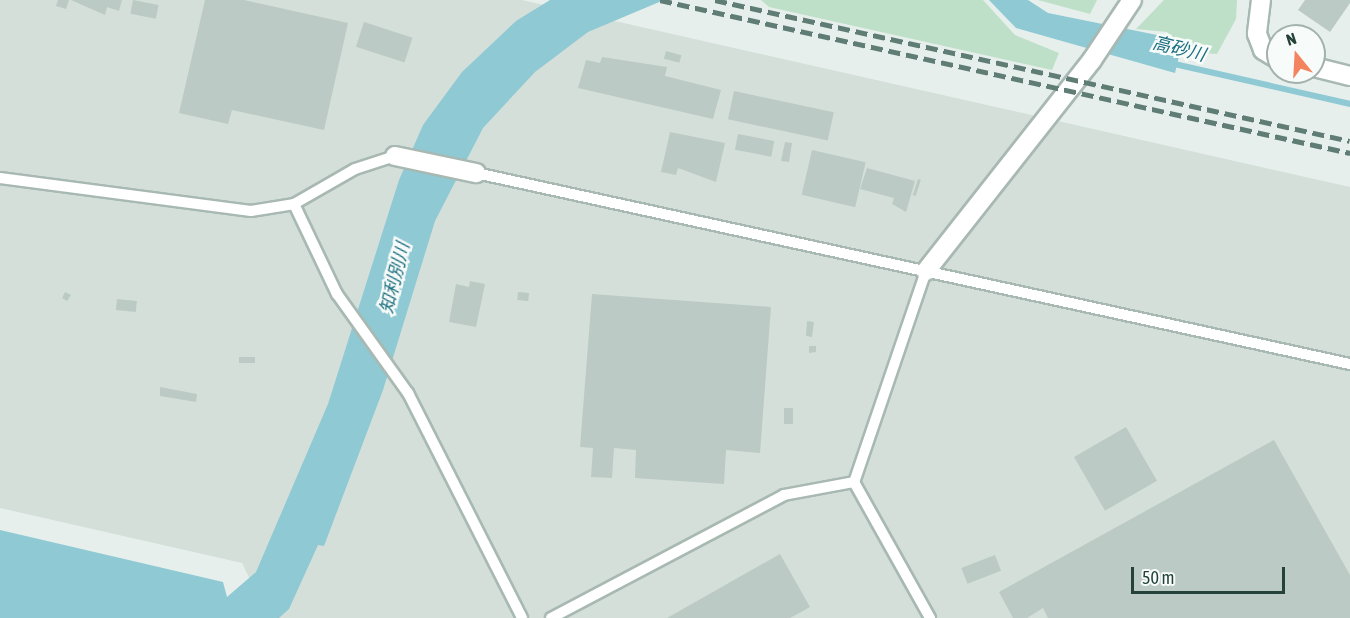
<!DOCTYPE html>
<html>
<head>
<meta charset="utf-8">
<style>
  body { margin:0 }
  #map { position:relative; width:1350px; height:618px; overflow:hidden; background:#e6efeb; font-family:"Asap Condensed","Noto Sans JP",sans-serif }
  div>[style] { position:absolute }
  .built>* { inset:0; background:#d4dfda }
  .green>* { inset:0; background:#bfe0c8 }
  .water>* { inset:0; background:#8ec9d4 }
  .stream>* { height:6px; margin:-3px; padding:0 3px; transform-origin:3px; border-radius:3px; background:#8ec9d4 }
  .building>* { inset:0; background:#bbcac4; transform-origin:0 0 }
  .roads { filter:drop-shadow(2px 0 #a8b8b2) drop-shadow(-2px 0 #a8b8b2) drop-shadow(0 2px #a8b8b2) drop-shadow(0 -2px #a8b8b2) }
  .lane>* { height:10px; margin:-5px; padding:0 5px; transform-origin:5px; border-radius:5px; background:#fff }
  .secondary>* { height:18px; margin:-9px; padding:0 9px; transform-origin:9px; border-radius:9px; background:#fff }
  .rail>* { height:4.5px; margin-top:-2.25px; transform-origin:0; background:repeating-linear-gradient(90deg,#5f7d75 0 12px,transparent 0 18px) }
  span { translate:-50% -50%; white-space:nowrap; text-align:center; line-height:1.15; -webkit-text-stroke:5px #f7fbf9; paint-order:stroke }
  .water-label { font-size:18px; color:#1c6f80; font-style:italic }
  .north { position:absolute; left:1266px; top:24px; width:60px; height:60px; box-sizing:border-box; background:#f7fbf9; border:2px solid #a3b1ad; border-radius:50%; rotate:342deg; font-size:16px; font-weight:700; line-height:24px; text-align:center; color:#24423a }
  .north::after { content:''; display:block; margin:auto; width:21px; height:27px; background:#f4845f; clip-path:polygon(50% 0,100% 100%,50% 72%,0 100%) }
  .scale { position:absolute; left:1131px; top:567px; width:154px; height:27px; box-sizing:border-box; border:3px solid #24423a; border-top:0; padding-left:8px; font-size:18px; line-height:21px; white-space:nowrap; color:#24423a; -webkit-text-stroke:4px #f7fbf9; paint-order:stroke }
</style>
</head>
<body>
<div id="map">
  <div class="built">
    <i style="clip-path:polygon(0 0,522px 0,1350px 187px,1350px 618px,269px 618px,242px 563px,0 508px)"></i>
  </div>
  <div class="green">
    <i style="clip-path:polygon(761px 0,983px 0,1015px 35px,1059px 53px,1052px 70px,769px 7px)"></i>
    <i style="clip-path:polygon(1038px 0,1097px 0,1090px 14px)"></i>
    <i style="clip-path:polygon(1164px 0,1237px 0,1236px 19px,1217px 54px,1192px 52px,1167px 32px,1136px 29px)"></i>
  </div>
  <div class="water">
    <i style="clip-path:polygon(550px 0,664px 0,588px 32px,535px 72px,483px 128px,435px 221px,383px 390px,324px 546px,318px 545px,289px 609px,279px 618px,0 618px,0 530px,223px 582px,227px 597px,256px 572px,328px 404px,399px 180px,423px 125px,462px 72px,516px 21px)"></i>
    <i style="clip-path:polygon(989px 0,1028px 0,1048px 13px,1162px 36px,1180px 52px,1175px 73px,1016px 28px)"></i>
  </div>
  <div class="stream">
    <i style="left:1170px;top:63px;width:185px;rotate:12.8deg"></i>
  </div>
  <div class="building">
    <i style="clip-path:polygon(58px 0,69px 0,66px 9px,56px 6px)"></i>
    <i style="clip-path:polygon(71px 0,122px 0,119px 11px,107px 7px,105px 15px)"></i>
    <i style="left:133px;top:0;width:26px;height:14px;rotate:11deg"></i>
    <i style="clip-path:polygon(205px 0,244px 0,348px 23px,324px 130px,232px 110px,228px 124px,179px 113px)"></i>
    <i style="clip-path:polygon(1305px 0,1350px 0,1350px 3px,1330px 32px,1298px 10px)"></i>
    <i style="left:364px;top:22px;width:51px;height:26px;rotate:18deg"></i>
    <i style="left:666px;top:51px;width:16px;height:8px;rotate:15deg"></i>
    <i style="clip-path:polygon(602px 57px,667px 67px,665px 76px,721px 90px,713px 119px,578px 88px,586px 60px,600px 63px)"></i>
    <i style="left:734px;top:91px;width:102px;height:29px;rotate:12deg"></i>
    <i style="clip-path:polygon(670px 132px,725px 143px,716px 182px,678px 168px,676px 175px,661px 172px)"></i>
    <i style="left:738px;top:134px;width:37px;height:16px;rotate:11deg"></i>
    <i style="clip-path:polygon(785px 142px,792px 143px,789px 162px,781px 161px)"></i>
    <i style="left:812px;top:150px;width:55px;height:46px;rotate:13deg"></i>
    <i style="clip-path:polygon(867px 168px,915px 181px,906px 212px,892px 204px,894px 198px,860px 189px)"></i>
    <i style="left:918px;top:179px;width:3px;height:17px;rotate:18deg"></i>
    <i style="clip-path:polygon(470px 281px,485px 284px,476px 327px,449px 322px,456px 284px,469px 287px)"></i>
    <i style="clip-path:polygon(65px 292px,71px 295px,67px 301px,62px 298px)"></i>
    <i style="left:518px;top:292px;width:11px;height:8px;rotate:5deg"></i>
    <i style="clip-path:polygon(592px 294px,771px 307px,760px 453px,726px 450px,724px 484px,635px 478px,636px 450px,614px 448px,612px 478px,591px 477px,593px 448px,580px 447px)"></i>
    <i style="left:117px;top:299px;width:20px;height:11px;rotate:6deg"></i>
    <i style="clip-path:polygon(807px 321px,814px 322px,812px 337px,806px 336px)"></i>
    <i style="clip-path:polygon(809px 346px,816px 346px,816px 352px,809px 353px)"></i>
    <i style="left:255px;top:357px;width:6px;height:16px;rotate:90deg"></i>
    <i style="clip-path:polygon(160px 387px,197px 394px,196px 402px,160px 396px)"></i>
    <i style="left:784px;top:408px;width:9px;height:16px"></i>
    <i style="left:1126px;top:427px;width:62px;height:60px;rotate:60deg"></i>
    <i style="clip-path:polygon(1274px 440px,1350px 575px,1350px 618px,1048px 618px,1043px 608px,1027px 618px,1013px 618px,999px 592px)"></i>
    <i style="clip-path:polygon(780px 554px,810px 607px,790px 618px,667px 618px)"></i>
    <i style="left:995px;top:555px;width:17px;height:36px;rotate:69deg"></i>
  </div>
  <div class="roads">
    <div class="lane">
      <i style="left:476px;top:173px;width:895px;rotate:12.33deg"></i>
      <i style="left:0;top:178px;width:253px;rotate:7.5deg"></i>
      <i style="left:251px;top:211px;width:44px;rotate:-9.2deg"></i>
      <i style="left:294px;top:204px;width:70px;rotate:-29.8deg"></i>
      <i style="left:355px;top:169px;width:42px;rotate:-18deg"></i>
      <i style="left:294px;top:204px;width:100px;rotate:64.5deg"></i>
      <i style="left:337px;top:294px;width:122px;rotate:54.4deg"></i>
      <i style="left:408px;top:393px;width:252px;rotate:63.1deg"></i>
      <i style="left:926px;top:271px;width:223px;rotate:108.8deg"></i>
      <i style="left:854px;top:482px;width:156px;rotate:60.8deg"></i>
      <i style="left:551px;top:618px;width:263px;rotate:-27.8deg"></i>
      <i style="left:784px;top:495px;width:71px;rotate:-10.5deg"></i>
    </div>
    <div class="secondary">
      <i style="left:1261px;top:0;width:34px;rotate:97deg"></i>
      <i style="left:1257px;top:34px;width:17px;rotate:69deg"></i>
      <i style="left:1263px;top:50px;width:17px;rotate:31deg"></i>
      <i style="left:1314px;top:67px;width:37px;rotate:14deg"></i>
      <i style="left:395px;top:156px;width:83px;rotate:11.9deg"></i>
      <i style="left:926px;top:271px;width:268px;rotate:-51.8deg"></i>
      <i style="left:1092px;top:60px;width:72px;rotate:-56.3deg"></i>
    </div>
  </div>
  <div class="rail">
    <i style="left:660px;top:0;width:707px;rotate:12.5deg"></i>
    <i style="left:715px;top:0;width:650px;rotate:12.52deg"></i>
  </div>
  <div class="water-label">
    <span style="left:1179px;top:49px;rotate:14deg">高砂川</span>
    <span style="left:395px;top:278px;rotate:-76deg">知利別川</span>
  </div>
  <div class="north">N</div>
  <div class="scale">50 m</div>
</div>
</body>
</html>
